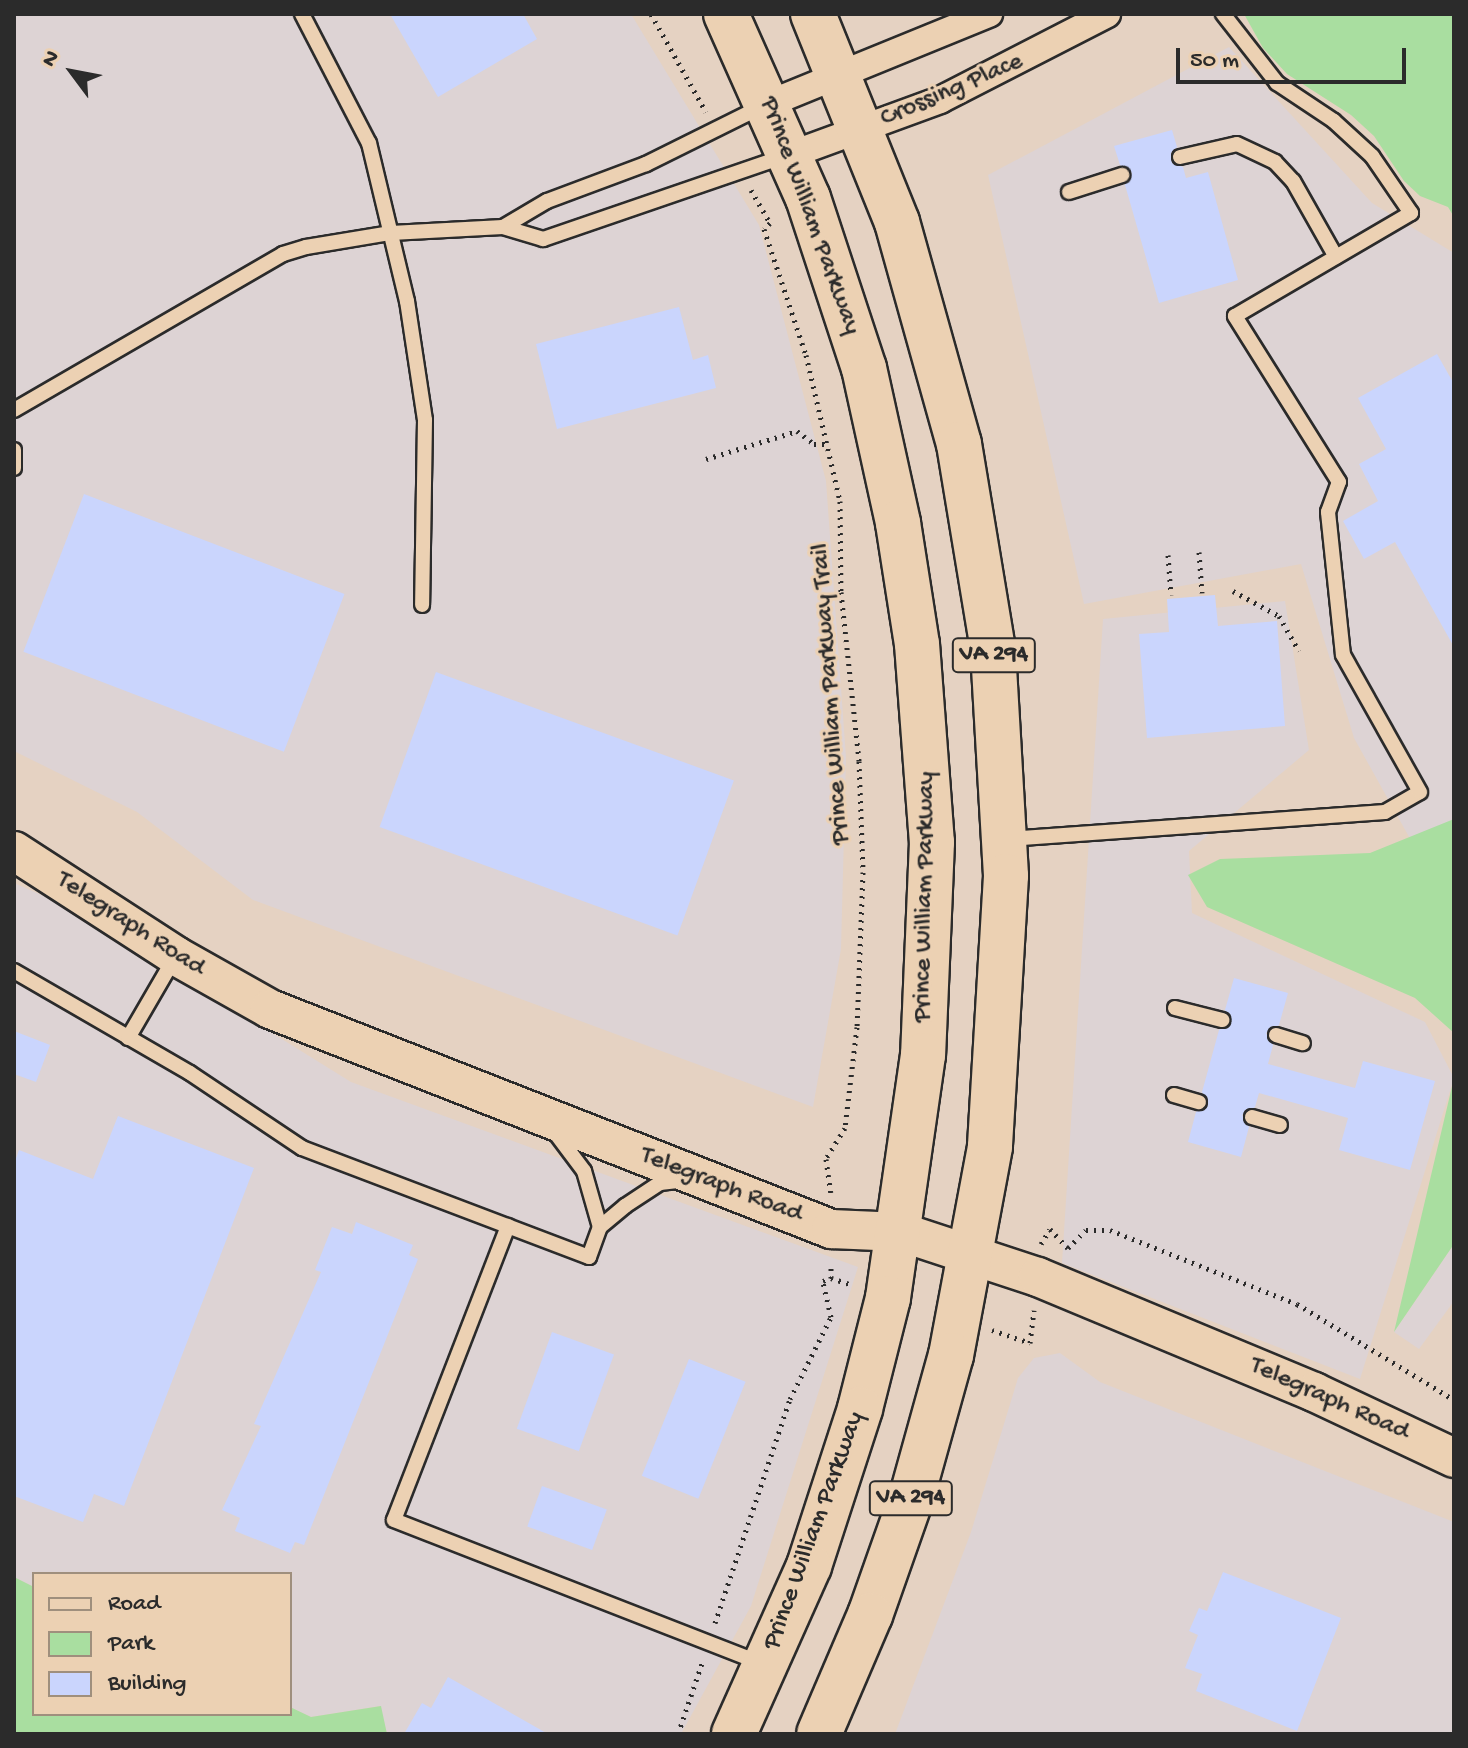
<!DOCTYPE html>
<html>
<head>
<meta charset="utf-8">
<style>
  body { margin:0 }
  #map { position:relative; width:1468px; height:1748px; overflow:hidden; background:#e5d2c2; font-family:"Gochi Hand",sans-serif }
  div>[style] { position:absolute }
  .built>* { inset:0; background:#ddd3d4 }
  .green>* { inset:0; background:#a9dea0 }
  .building>* { inset:0; background:#cad5fd; transform-origin:0 0 }
  .path>* { height:5px; margin-top:-2.5px; transform-origin:0; background:repeating-linear-gradient(90deg,#2b2b2b 0 2px,transparent 0 8px) }
  .roads { filter:drop-shadow(2px 0 #2b2b2b) drop-shadow(-2px 0 #2b2b2b) drop-shadow(0 2px #2b2b2b) drop-shadow(0 -2px #2b2b2b) }
  .lane>* { height:14px; margin:-7px; padding:0 7px; transform-origin:7px; border-radius:7px; background:#ecd1b3 }
  .street>* { height:26px; margin:-13px; padding:0 13px; transform-origin:13px; border-radius:13px; background:#ecd1b3 }
  .secondary>* { height:38px; margin:-19px; padding:0 19px; transform-origin:19px; border-radius:19px; background:#ecd1b3 }
  .highway>* { height:44px; margin:-22px; padding:0 22px; transform-origin:22px; border-radius:22px; background:#ecd1b3 }
  span { translate:-50% -50%; white-space:nowrap; text-align:center; line-height:1.15; -webkit-text-stroke:6px #ecd1b3; paint-order:stroke }
  .shield-label span { padding:2px 6px; background:#ecd1b3; border:2px solid; border-radius:6px; -webkit-text-stroke-width:0 }
  .shield-label { font-size:24px; color:#2b2b2b; font-weight:700 }
  .street-label { font-size:26px; color:#2b2b2b }
  .frame { position:absolute; inset:0; border:16px solid #2b2b2b; pointer-events:none }
  .legend { position:absolute; left:32px; top:1572px; width:260px; height:144px; box-sizing:border-box; background:#ecd1b3; border:2px solid #9f8f7d; margin:0; padding:10px 14px; list-style:none; font-size:24px; color:#2b2b2b }
  .legend li { display:flex; align-items:center; gap:16px; height:40px }
  .legend b { width:40px; border:2px solid #9f8f7d }
  .north { position:absolute; left:32px; top:32px; width:80px; height:80px; -webkit-text-stroke:6px #ecd1b3; paint-order:stroke; rotate:302deg; font-size:22px; font-weight:700; line-height:32px; text-align:center; color:#2b2b2b }
  .north::after { content:''; display:block; margin:auto; width:28px; height:36px; background:#2b2b2b; clip-path:polygon(50% 0,100% 100%,50% 72%,0 100%) }
  .scale { position:absolute; left:1176px; top:48px; width:230px; height:36px; box-sizing:border-box; border:4px solid #2b2b2b; border-top:0; padding-left:10px; font-size:24px; line-height:28px; white-space:nowrap; color:#2b2b2b; -webkit-text-stroke:6px #ecd1b3; paint-order:stroke }
</style>
</head>
<body>
<div id="map">
  <div class="built">
    <i style="clip-path:polygon(14px 14px,631px 14px,759px 225px,826px 481px,846px 757px,841px 949px,813px 1107px,253px 900px,137px 812px,14px 751px)"></i>
    <i style="clip-path:polygon(1229px 47px,1372px 203px,1454px 253px,1454px 830px,1418px 853px,1354px 738px,1301px 564px,1084px 604px,988px 175px)"></i>
    <i style="clip-path:polygon(1285px 601px,1309px 750px,1189px 851px,1192px 913px,1425px 1022px,1454px 1078px,1360px 1379px,1062px 1263px,1103px 619px)"></i>
    <i style="clip-path:polygon(14px 883px,69px 907px,351px 1082px,858px 1267px,751px 1606px,681px 1734px,387px 1734px,380px 1706px,311px 1717px,290px 1707px,290px 1574px,34px 1574px,34px 1587px,14px 1577px)"></i>
    <i style="clip-path:polygon(1454px 1244px,1454px 1301px,1419px 1349px,1394px 1332px)"></i>
    <i style="clip-path:polygon(1060px 1353px,1100px 1382px,1454px 1522px,1454px 1734px,895px 1734px,971px 1532px,1018px 1378px,1034px 1358px)"></i>
  </div>
  <div class="green">
    <i style="clip-path:polygon(1244px 14px,1454px 14px,1454px 217px,1448px 207px,1420px 196px,1404px 181px,1374px 136px,1351px 115px,1287px 74px,1263px 48px)"></i>
    <i style="clip-path:polygon(1454px 819px,1454px 1033px,1415px 998px,1207px 907px,1188px 875px,1220px 859px,1370px 853px)"></i>
    <i style="clip-path:polygon(1454px 1076px,1454px 1244px,1394px 1332px,1454px 1078px)"></i>
    <i style="clip-path:polygon(14px 1577px,34px 1587px,34px 1714px,290px 1714px,290px 1707px,311px 1717px,381px 1706px,387px 1734px,14px 1734px)"></i>
  </div>
  <div class="building">
    <i style="clip-path:polygon(390px 14px,523px 14px,537px 39px,438px 97px)"></i>
    <i style="clip-path:polygon(1172px 130px,1177px 147px,1171px 153px,1172px 163px,1183px 167px,1186px 178px,1208px 172px,1238px 280px,1159px 303px,1125px 185px,1132px 173px,1120px 165px,1114px 146px)"></i>
    <i style="clip-path:polygon(679px 307px,693px 360px,708px 355px,716px 388px,557px 429px,536px 344px)"></i>
    <i style="clip-path:polygon(1437px 354px,1454px 384px,1454px 647px,1395px 542px,1364px 559px,1343px 521px,1378px 501px,1359px 464px,1386px 449px,1358px 398px)"></i>
    <i style="left:84px;top:494px;width:279px;height:169px;rotate:21deg"></i>
    <i style="clip-path:polygon(1215px 595px,1218px 626px,1277px 621px,1285px 726px,1147px 738px,1139px 634px,1169px 632px,1167px 599px)"></i>
    <i style="left:436px;top:672px;width:317px;height:165px;rotate:20deg"></i>
    <i style="clip-path:polygon(1234px 978px,1288px 993px,1279px 1025px,1266px 1033px,1273px 1045px,1268px 1064px,1355px 1088px,1363px 1061px,1435px 1081px,1410px 1170px,1339px 1150px,1348px 1118px,1259px 1093px,1255px 1107px,1242px 1115px,1249px 1127px,1241px 1157px,1188px 1142px,1196px 1112px,1208px 1105px,1202px 1092px,1219px 1030px,1231px 1023px,1225px 1010px)"></i>
    <i style="clip-path:polygon(14px 1031px,50px 1045px,36px 1082px,14px 1074px)"></i>
    <i style="clip-path:polygon(118px 1116px,254px 1168px,124px 1506px,94px 1494px,83px 1522px,14px 1496px,14px 1164px,19px 1150px,93px 1179px)"></i>
    <i style="clip-path:polygon(356px 1222px,413px 1245px,409px 1255px,418px 1259px,304px 1545px,295px 1542px,290px 1553px,235px 1531px,240px 1518px,222px 1510px,261px 1426px,254px 1424px,321px 1272px,315px 1270px,332px 1227px,352px 1234px)"></i>
    <i style="left:552px;top:1332px;width:66px;height:103px;rotate:20deg"></i>
    <i style="left:689px;top:1359px;width:61px;height:126px;rotate:22deg"></i>
    <i style="left:542px;top:1486px;width:69px;height:43px;rotate:20deg"></i>
    <i style="clip-path:polygon(1223px 1572px,1341px 1618px,1297px 1731px,1196px 1691px,1202px 1674px,1185px 1668px,1198px 1635px,1189px 1631px,1199px 1608px,1207px 1611px)"></i>
    <i style="clip-path:polygon(448px 1677px,548px 1734px,404px 1734px,422px 1703px,431px 1708px)"></i>
  </div>
  <div class="path">
    <i style="left:651px;top:14px;width:112px;rotate:60.7deg"></i>
    <i style="left:751px;top:190px;width:38px;rotate:60deg"></i>
    <i style="left:770px;top:223px;width:8px;rotate:135deg"></i>
    <i style="left:764px;top:229px;width:133px;rotate:71.6deg"></i>
    <i style="left:806px;top:355px;width:150px;rotate:76.9deg"></i>
    <i style="left:840px;top:501px;width:91px;rotate:89.4deg"></i>
    <i style="left:841px;top:592px;width:170px;rotate:83.9deg"></i>
    <i style="left:859px;top:761px;width:111px;rotate:87.9deg"></i>
    <i style="left:863px;top:872px;width:155px;rotate:92.2deg"></i>
    <i style="left:857px;top:1027px;width:102px;rotate:96.8deg"></i>
    <i style="left:845px;top:1128px;width:36px;rotate:122deg"></i>
    <i style="left:826px;top:1159px;width:34px;rotate:82deg"></i>
    <i style="left:706px;top:459px;width:95px;rotate:-17.1deg"></i>
    <i style="left:797px;top:431px;width:21px;rotate:37deg"></i>
    <i style="left:814px;top:444px;width:15px"></i>
    <i style="left:1199px;top:552px;width:41px;rotate:85.8deg"></i>
    <i style="left:1168px;top:555px;width:40px;rotate:85.7deg"></i>
    <i style="left:1233px;top:591px;width:52px;rotate:28.5deg"></i>
    <i style="left:1279px;top:616px;width:40px;rotate:60.3deg"></i>
    <i style="left:1041px;top:1244px;width:17px;rotate:-59deg"></i>
    <i style="left:1050px;top:1229px;width:26px;rotate:47deg"></i>
    <i style="left:1068px;top:1248px;width:25px;rotate:-45deg"></i>
    <i style="left:1086px;top:1230px;width:24px"></i>
    <i style="left:1110px;top:1230px;width:201px;rotate:21.6deg"></i>
    <i style="left:1297px;top:1304px;width:184px;rotate:31.4deg"></i>
    <i style="left:831px;top:1278px;width:23px;rotate:18deg"></i>
    <i style="left:992px;top:1330px;width:40px;rotate:18.9deg"></i>
    <i style="left:1030px;top:1343px;width:33px;rotate:-83deg"></i>
    <i style="left:715px;top:1623px;width:236px;rotate:-71.5deg"></i>
    <i style="left:790px;top:1399px;width:92px;rotate:-63.4deg"></i>
    <i style="left:831px;top:1317px;width:37px;rotate:-103deg"></i>
    <i style="left:823px;top:1281px;width:9px;rotate:-21deg"></i>
    <i style="left:831px;top:1278px;width:15px;rotate:-90deg"></i>
    <i style="left:678px;top:1734px;width:75px;rotate:-71.3deg"></i>
  </div>
  <div class="roads">
    <div class="lane">
      <i style="left:302px;top:14px;width:145px;rotate:62.6deg"></i>
      <i style="left:369px;top:143px;width:163px;rotate:76.5deg"></i>
      <i style="left:407px;top:301px;width:120px;rotate:81.4deg"></i>
      <i style="left:425px;top:420px;width:185px;rotate:90.9deg"></i>
      <i style="left:1180px;top:157px;width:58px;rotate:-12.8deg"></i>
      <i style="left:1237px;top:144px;width:42px;rotate:25.3deg"></i>
      <i style="left:1275px;top:162px;width:26px;rotate:47deg"></i>
      <i style="left:1293px;top:181px;width:87px;rotate:60.5deg"></i>
      <i style="left:1069px;top:192px;width:56px;rotate:-17.8deg"></i>
      <i style="left:503px;top:227px;width:51px;rotate:-30.6deg"></i>
      <i style="left:547px;top:201px;width:106px;rotate:-20.5deg"></i>
      <i style="left:646px;top:164px;width:131px;rotate:-26.4deg"></i>
      <i style="left:14px;top:410px;width:311px;rotate:-30.1deg"></i>
      <i style="left:283px;top:254px;width:24px;rotate:-17deg"></i>
      <i style="left:306px;top:247px;width:86px;rotate:-9.4deg"></i>
      <i style="left:391px;top:233px;width:112px;rotate:-3.1deg"></i>
      <i style="left:503px;top:227px;width:42px;rotate:16.7deg"></i>
      <i style="left:543px;top:239px;width:257px;rotate:-18.9deg"></i>
      <i style="left:14px;top:450px;width:18px;rotate:90deg"></i>
      <i style="left:1008px;top:839px;width:378px;rotate:-4.1deg"></i>
      <i style="left:1385px;top:812px;width:40px;rotate:-29.7deg"></i>
      <i style="left:1420px;top:792px;width:157px;rotate:-119.3deg"></i>
      <i style="left:1343px;top:655px;width:144px;rotate:-96deg"></i>
      <i style="left:1328px;top:512px;width:32px;rotate:-70deg"></i>
      <i style="left:1339px;top:482px;width:196px;rotate:-122.1deg"></i>
      <i style="left:1235px;top:316px;width:204px;rotate:-30.3deg"></i>
      <i style="left:1411px;top:213px;width:69px;rotate:-124.4deg"></i>
      <i style="left:1372px;top:156px;width:52px;rotate:-137.4deg"></i>
      <i style="left:1334px;top:121px;width:69px;rotate:-146.3deg"></i>
      <i style="left:1277px;top:83px;width:88px;rotate:-128deg"></i>
      <i style="left:14px;top:971px;width:203px;rotate:30.1deg"></i>
      <i style="left:190px;top:1073px;width:135px;rotate:33.8deg"></i>
      <i style="left:302px;top:1148px;width:307px;rotate:20.8deg"></i>
      <i style="left:589px;top:1257px;width:32px;rotate:-70deg"></i>
      <i style="left:600px;top:1227px;width:33px;rotate:-40deg"></i>
      <i style="left:625px;top:1206px;width:42px;rotate:-33.3deg"></i>
      <i style="left:660px;top:1183px;width:20px;rotate:-6deg"></i>
      <i style="left:1175px;top:1008px;width:49px;rotate:14.3deg"></i>
      <i style="left:1276px;top:1035px;width:28px;rotate:17deg"></i>
      <i style="left:128px;top:1038px;width:91px;rotate:-59.8deg"></i>
      <i style="left:1174px;top:1095px;width:26px;rotate:16deg"></i>
      <i style="left:1252px;top:1117px;width:29px;rotate:16deg"></i>
      <i style="left:557px;top:1135px;width:45px;rotate:53.1deg"></i>
      <i style="left:584px;top:1171px;width:58px;rotate:74.1deg"></i>
      <i style="left:508px;top:1226px;width:315px;rotate:111.2deg"></i>
      <i style="left:394px;top:1520px;width:392px;rotate:21.3deg"></i>
    </div>
    <div class="street">
      <i style="left:768px;top:104px;width:239px;rotate:-22.2deg"></i>
      <i style="left:790px;top:155px;width:160px;rotate:-20.1deg"></i>
      <i style="left:940px;top:100px;width:188px;rotate:-27.2deg"></i>
    </div>
    <div class="secondary">
      <i style="left:14px;top:851px;width:193px;rotate:32.9deg"></i>
      <i style="left:176px;top:956px;width:108px;rotate:29.4deg"></i>
      <i style="left:270px;top:1009px;width:603px;rotate:21.41deg"></i>
      <i style="left:831px;top:1229px;width:70px;rotate:2.5deg"></i>
      <i style="left:901px;top:1232px;width:144px;rotate:18.2deg"></i>
      <i style="left:1038px;top:1277px;width:299px;rotate:22.6deg"></i>
      <i style="left:1314px;top:1392px;width:155px;rotate:25.2deg"></i>
    </div>
    <div class="highway">
      <i style="left:726px;top:14px;width:201px;rotate:66deg"></i>
      <i style="left:808px;top:198px;width:179px;rotate:71.8deg"></i>
      <i style="left:864px;top:368px;width:159px;rotate:77.6deg"></i>
      <i style="left:898px;top:523px;width:122px;rotate:81.1deg"></i>
      <i style="left:917px;top:644px;width:199px;rotate:85.7deg"></i>
      <i style="left:932px;top:842px;width:213px;rotate:92.4deg"></i>
      <i style="left:923px;top:1055px;width:246px;rotate:98.2deg"></i>
      <i style="left:888px;top:1298px;width:114px;rotate:104.2deg"></i>
      <i style="left:860px;top:1409px;width:165px;rotate:108deg"></i>
      <i style="left:809px;top:1566px;width:184px;rotate:114.1deg"></i>
      <i style="left:813px;top:14px;width:224px;rotate:68deg"></i>
      <i style="left:897px;top:222px;width:230px;rotate:74.4deg"></i>
      <i style="left:959px;top:444px;width:209px;rotate:80.6deg"></i>
      <i style="left:993px;top:650px;width:226px;rotate:86.7deg"></i>
      <i style="left:1006px;top:876px;width:271px;rotate:93.4deg"></i>
      <i style="left:990px;top:1147px;width:212px;rotate:100.6deg"></i>
      <i style="left:951px;top:1355px;width:146px;rotate:105.5deg"></i>
      <i style="left:912px;top:1496px;width:126px;rotate:109.4deg"></i>
      <i style="left:870px;top:1615px;width:129px;rotate:113.2deg"></i>
    </div>
  </div>
  <div class="shield-label">
    <span style="left:994px;top:655px">VA 294</span>
    <span style="left:911px;top:1498px">VA 294</span>
  </div>
  <div class="street-label">
    <span style="left:952px;top:91px;rotate:-23deg">Crossing Place</span>
    <span style="left:809px;top:216px;rotate:70deg">Prince William Parkway</span>
    <span style="left:832px;top:694px;rotate:-94deg">Prince William Parkway Trail</span>
    <span style="left:926px;top:897px;rotate:-89deg">Prince William Parkway</span>
    <span style="left:130px;top:925px;rotate:33deg">Telegraph Road</span>
    <span style="left:721px;top:1186px;rotate:21deg">Telegraph Road</span>
    <span style="left:1329px;top:1400px;rotate:24deg">Telegraph Road</span>
    <span style="left:815px;top:1531px;rotate:-70deg">Prince William Parkway</span>
  </div>
  <div class="frame"></div>
  <ul class="legend">
  <li><b style="height:10px;background:#ecd1b3"></b>Road</li>
  <li><b style="height:22px;background:#a9dea0"></b>Park</li>
  <li><b style="height:22px;background:#cad5fd"></b>Building</li>
  </ul>
  <div class="north">N</div>
  <div class="scale">50 m</div>
</div>
</body>
</html>
